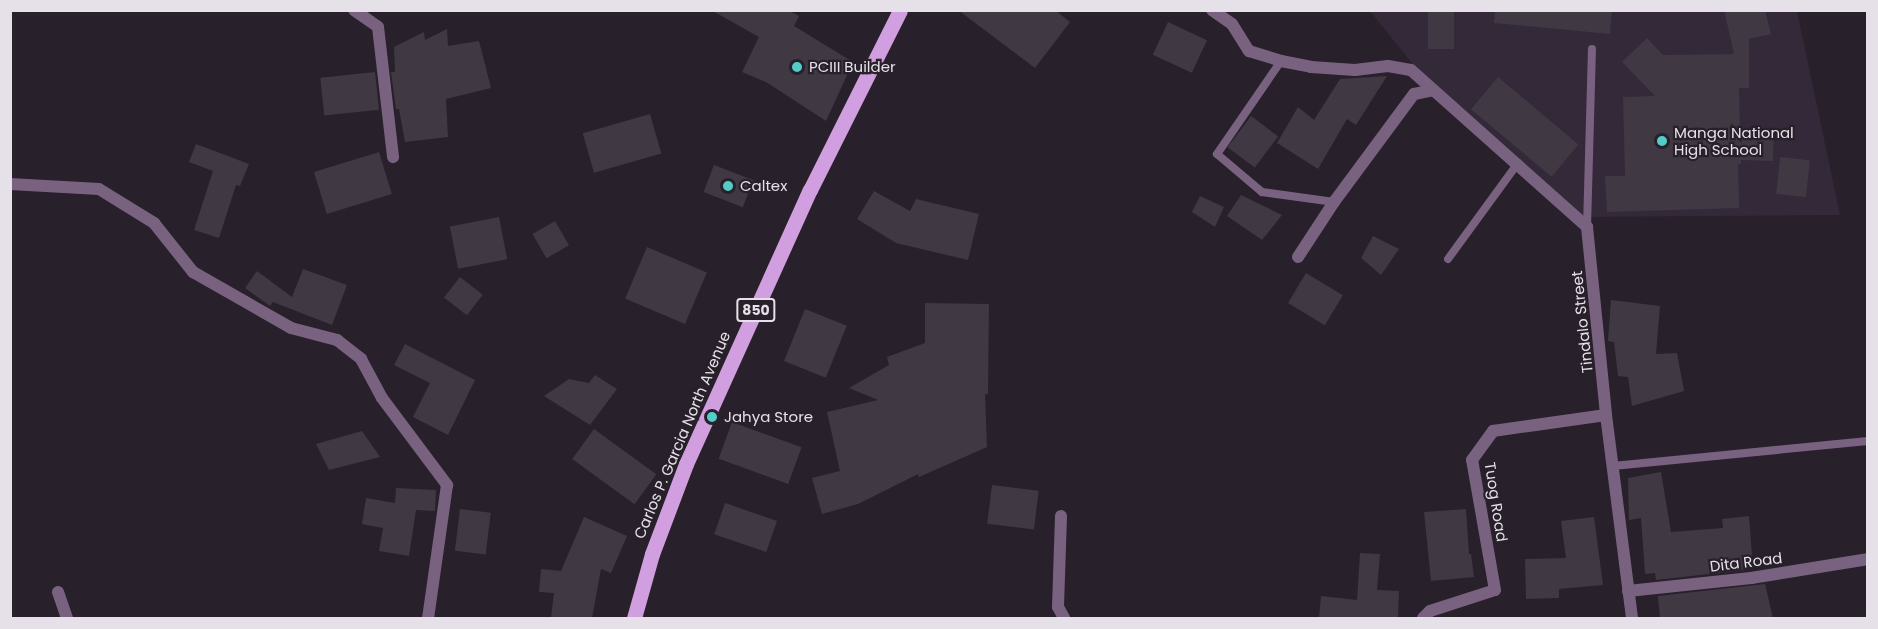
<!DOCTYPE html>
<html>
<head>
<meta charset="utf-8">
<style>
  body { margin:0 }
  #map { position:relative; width:1878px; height:629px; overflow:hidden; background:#28202a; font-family:Poppins,sans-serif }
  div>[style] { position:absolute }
  .built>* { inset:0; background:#342938 }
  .building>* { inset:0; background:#403843; transform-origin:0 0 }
  .lane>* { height:8px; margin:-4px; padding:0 4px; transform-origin:4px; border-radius:4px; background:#796280 }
  .street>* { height:12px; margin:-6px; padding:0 6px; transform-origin:6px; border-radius:6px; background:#796280 }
  .primary>* { height:15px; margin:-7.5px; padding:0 7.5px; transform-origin:7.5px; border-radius:7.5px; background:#d19fdf }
  .dots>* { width:16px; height:16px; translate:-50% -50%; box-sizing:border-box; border:3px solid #28202a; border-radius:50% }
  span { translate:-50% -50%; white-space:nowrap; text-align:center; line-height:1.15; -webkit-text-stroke:4.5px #28202a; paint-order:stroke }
  .shield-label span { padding:2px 4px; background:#28202a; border:2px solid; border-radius:4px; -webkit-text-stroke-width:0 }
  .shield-label { font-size:14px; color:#e6e1e8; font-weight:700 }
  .poi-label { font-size:15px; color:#e6e1e8 }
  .left { translate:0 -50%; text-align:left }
  .street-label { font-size:15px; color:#e6e1e8 }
  .frame { position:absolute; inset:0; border:12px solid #e6e1e8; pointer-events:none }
</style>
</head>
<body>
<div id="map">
  <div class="built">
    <i style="clip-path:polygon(1369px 10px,1797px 11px,1840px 215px,1584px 217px,1416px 68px)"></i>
  </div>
  <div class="building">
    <i style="clip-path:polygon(711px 10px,788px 10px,799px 16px,794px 26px,853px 62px,826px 121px,766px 82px,742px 72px,759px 37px)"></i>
    <i style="clip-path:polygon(958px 10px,1055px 10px,1070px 22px,1035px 68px)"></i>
    <i style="left:1428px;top:10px;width:26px;height:39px"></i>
    <i style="clip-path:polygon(1495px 10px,1612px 10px,1610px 34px,1494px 23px)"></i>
    <i style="clip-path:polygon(1724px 10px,1765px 10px,1771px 34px,1749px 39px,1749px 88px,1739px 88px,1740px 129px,1774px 130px,1773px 161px,1741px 160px,1741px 164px,1738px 164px,1739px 208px,1607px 212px,1605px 176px,1625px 176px,1623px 97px,1655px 96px,1622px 62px,1647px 38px,1663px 55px,1734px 54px)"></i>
    <i style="left:1168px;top:22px;width:43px;height:36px;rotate:25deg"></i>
    <i style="clip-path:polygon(447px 29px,448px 46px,479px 41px,491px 88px,446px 99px,448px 137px,405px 142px,399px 109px,396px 109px,391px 72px,395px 72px,394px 47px,424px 32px,425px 40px)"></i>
    <i style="left:375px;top:72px;width:38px;height:55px;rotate:84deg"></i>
    <i style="clip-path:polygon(1387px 76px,1356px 125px,1347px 119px,1318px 169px,1277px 143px,1298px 107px,1314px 120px,1340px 79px)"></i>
    <i style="left:1498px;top:77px;width:105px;height:42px;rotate:40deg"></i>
    <i style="left:650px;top:114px;width:41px;height:70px;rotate:74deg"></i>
    <i style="left:1251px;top:116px;width:34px;height:39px;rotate:37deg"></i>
    <i style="clip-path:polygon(196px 144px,249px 164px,240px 186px,236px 185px,219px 238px,194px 230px,213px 171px,189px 162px)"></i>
    <i style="left:379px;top:152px;width:44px;height:68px;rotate:73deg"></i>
    <i style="left:1780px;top:157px;width:30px;height:37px;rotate:6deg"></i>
    <i style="left:714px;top:165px;width:42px;height:29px;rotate:21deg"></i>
    <i style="clip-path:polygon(874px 191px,910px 211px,916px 199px,979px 214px,968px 260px,896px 243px,857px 219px)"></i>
    <i style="clip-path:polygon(1241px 195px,1282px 215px,1262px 240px,1227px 216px)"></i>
    <i style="clip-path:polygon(1200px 196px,1224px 207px,1215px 227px,1192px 212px)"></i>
    <i style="left:499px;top:217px;width:43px;height:50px;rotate:79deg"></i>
    <i style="left:555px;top:221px;width:28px;height:26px;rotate:60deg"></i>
    <i style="clip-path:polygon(1373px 236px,1399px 249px,1381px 275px,1361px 258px)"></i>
    <i style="left:647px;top:247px;width:65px;height:56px;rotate:23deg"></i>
    <i style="clip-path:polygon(303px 269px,347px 285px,332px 325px,273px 302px,270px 306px,245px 288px,257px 271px,292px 297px)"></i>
    <i style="left:1306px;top:273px;width:43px;height:35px;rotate:31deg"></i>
    <i style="left:460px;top:277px;width:29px;height:26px;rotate:38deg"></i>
    <i style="clip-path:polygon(1611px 300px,1660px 306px,1656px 354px,1677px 353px,1684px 391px,1632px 406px,1628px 377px,1618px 376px,1614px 342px,1608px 341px)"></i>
    <i style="clip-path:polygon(925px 303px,989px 304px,988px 394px,985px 394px,987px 447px,919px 477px,918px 474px,858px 504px,822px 514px,812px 478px,840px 471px,827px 412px,878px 400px,849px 388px,889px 365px,887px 357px,925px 343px)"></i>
    <i style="left:805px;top:309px;width:45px;height:56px;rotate:22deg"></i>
    <i style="clip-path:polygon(405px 344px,475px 380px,448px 435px,413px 417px,430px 383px,394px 365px)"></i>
    <i style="clip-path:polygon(595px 375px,617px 389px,590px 425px,544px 396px,569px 379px,589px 383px)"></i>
    <i style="left:732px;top:422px;width:74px;height:39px;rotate:20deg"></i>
    <i style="left:594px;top:429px;width:77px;height:37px;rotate:36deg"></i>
    <i style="clip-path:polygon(362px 431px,380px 457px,329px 470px,316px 444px)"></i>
    <i style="clip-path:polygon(1661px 472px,1671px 532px,1723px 528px,1722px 519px,1749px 516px,1753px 569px,1656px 580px,1655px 573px,1645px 574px,1641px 518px,1629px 520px,1628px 478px)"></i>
    <i style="left:992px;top:485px;width:47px;height:39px;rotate:7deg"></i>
    <i style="clip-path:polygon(396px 488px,436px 490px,435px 511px,416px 510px,409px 556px,379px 551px,383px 528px,362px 524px,366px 498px,395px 503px)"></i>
    <i style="left:725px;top:503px;width:55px;height:33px;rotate:19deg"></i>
    <i style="left:460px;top:509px;width:31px;height:42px;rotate:7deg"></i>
    <i style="clip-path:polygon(1466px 509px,1469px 554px,1471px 554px,1474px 577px,1431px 581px,1424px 512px)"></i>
    <i style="clip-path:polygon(584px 517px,627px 536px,611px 573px,601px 569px,592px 618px,551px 618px,554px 593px,539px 592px,541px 569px,561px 571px)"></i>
    <i style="clip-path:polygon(1594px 517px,1603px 585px,1559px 589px,1559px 598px,1526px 599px,1525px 559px,1566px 558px,1561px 521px)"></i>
    <i style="clip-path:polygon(1360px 553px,1380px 554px,1377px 590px,1399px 591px,1398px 618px,1319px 618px,1321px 596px,1357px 600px)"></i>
    <i style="clip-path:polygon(1765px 584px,1773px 618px,1660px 618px,1658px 596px)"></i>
  </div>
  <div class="lane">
    <i style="left:1281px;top:61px;width:113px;rotate:124.5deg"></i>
    <i style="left:1217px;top:154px;width:59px;rotate:40.2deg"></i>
    <i style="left:1262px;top:192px;width:73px;rotate:7.9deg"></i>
    <i style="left:1587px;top:227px;width:178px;rotate:-88.4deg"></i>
    <i style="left:1448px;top:259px;width:119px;rotate:-53.9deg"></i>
    <i style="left:1613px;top:466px;width:256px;rotate:-5.6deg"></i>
  </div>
  <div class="street">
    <i style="left:354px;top:10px;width:29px;rotate:35deg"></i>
    <i style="left:378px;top:27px;width:131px;rotate:83.4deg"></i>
    <i style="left:1212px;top:10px;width:24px;rotate:35deg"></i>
    <i style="left:1232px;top:24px;width:32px;rotate:58deg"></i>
    <i style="left:1249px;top:51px;width:34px;rotate:17deg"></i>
    <i style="left:1281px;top:61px;width:31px;rotate:11deg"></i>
    <i style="left:1311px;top:67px;width:44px;rotate:3.9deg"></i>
    <i style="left:1355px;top:70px;width:33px;rotate:-7deg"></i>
    <i style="left:1388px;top:66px;width:23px;rotate:10deg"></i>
    <i style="left:1411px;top:70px;width:236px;rotate:41.7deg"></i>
    <i style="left:1587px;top:227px;width:189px;rotate:84.2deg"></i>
    <i style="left:1606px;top:415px;width:205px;rotate:82.7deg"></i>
    <i style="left:10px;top:184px;width:89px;rotate:3.2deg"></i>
    <i style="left:99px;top:189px;width:65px;rotate:31.7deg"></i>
    <i style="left:154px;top:223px;width:63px;rotate:51.5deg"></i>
    <i style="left:193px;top:272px;width:113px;rotate:29.7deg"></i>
    <i style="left:291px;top:328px;width:48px;rotate:14.6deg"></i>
    <i style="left:337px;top:340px;width:31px;rotate:38deg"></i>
    <i style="left:361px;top:359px;width:44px;rotate:61.7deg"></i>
    <i style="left:382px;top:398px;width:109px;rotate:53.2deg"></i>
    <i style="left:447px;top:485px;width:134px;rotate:98.1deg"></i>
    <i style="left:1298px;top:257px;width:66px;rotate:-56.8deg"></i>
    <i style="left:1334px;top:202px;width:134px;rotate:-53.5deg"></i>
    <i style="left:1414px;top:94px;width:20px;rotate:-11deg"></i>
    <i style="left:1061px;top:516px;width:91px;rotate:91.9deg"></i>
    <i style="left:1058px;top:607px;width:13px;rotate:61deg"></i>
    <i style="left:1628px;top:591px;width:124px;rotate:-6deg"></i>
    <i style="left:1751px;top:578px;width:119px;rotate:-9.2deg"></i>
    <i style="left:58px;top:592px;width:28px;rotate:71deg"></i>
    <i style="left:1423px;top:618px;width:10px;rotate:-45deg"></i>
    <i style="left:1430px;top:611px;width:68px;rotate:-17.9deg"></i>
    <i style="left:1495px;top:590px;width:132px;rotate:-100deg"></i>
    <i style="left:1472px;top:460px;width:36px;rotate:-54deg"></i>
    <i style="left:1493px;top:431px;width:114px;rotate:-8.1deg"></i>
  </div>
  <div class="primary">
    <i style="left:634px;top:618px;width:66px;rotate:-74.3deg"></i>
    <i style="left:652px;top:554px;width:96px;rotate:-69.3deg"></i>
    <i style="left:686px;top:464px;width:301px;rotate:-65.7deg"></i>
    <i style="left:810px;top:190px;width:201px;rotate:-63.4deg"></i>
  </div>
  <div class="dots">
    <i style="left:797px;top:67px;background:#53cdc9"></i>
    <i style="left:1662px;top:141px;background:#53cdc9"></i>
    <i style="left:728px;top:186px;background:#53cdc9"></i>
    <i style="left:712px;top:417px;background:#53cdc9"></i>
  </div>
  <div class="shield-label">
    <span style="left:756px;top:310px">850</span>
  </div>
  <div class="poi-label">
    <span class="left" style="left:809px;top:67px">PCIII Builder</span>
    <span class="left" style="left:1674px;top:141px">Manga National<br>High School</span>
    <span class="left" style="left:740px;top:186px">Caltex</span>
    <span class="left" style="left:724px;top:417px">Jahya Store</span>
  </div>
  <div class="street-label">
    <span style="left:1582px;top:322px;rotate:-96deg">Tindalo Street</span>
    <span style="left:682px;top:435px;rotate:-67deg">Carlos P. Garcia North Avenue</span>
    <span style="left:1496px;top:502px;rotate:81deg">Tuog Road</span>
    <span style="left:1746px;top:562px;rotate:-7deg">Dita Road</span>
  </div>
  <div class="frame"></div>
</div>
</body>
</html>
